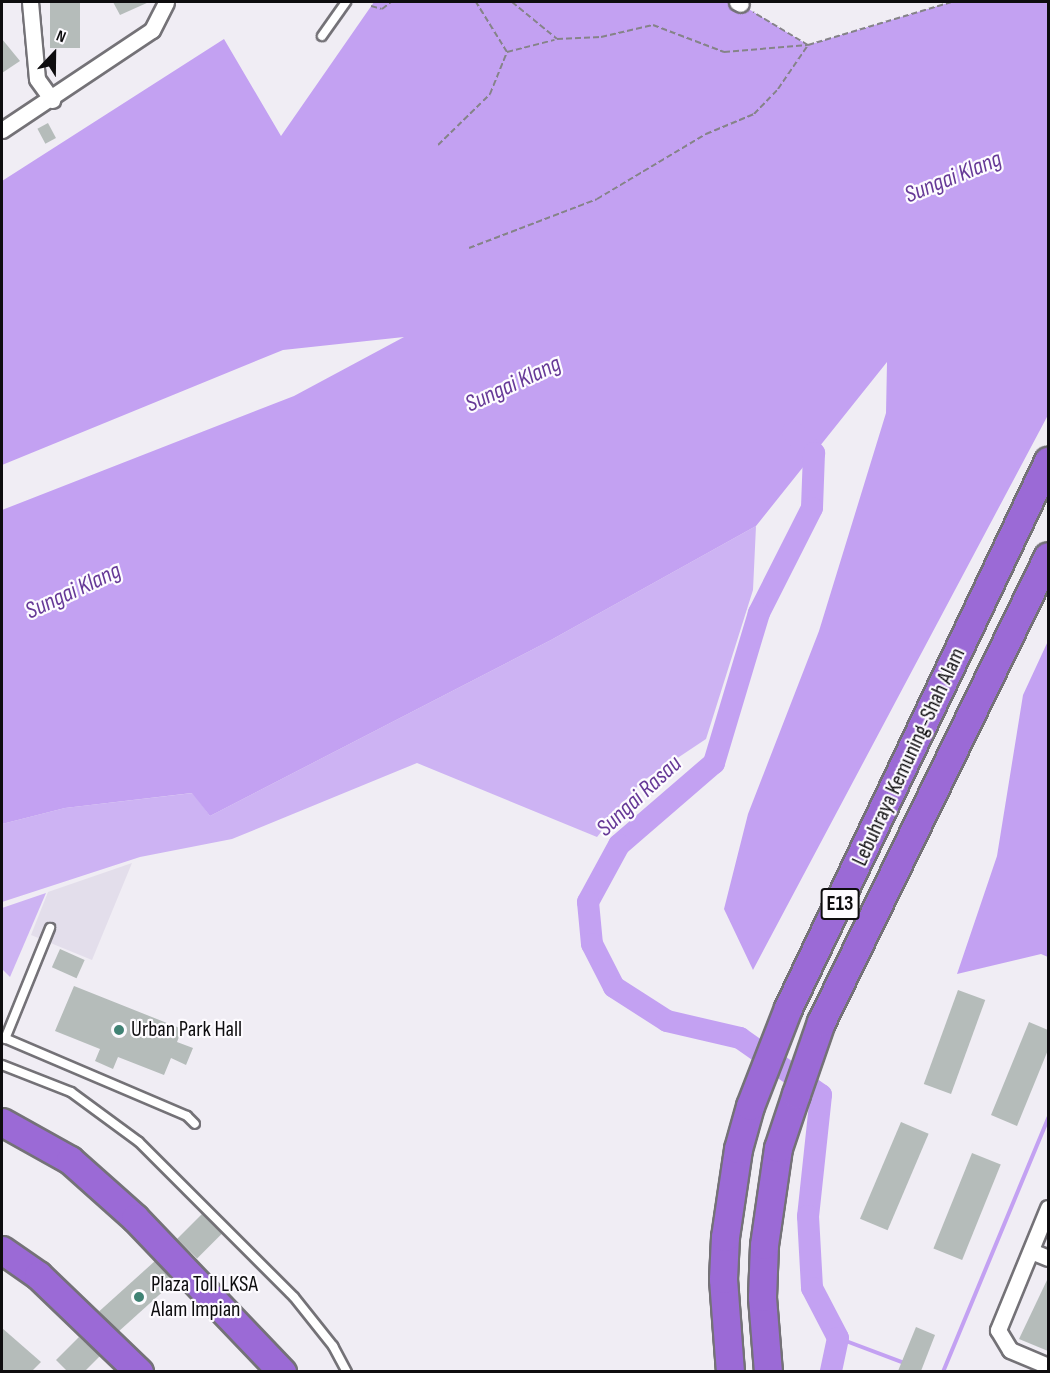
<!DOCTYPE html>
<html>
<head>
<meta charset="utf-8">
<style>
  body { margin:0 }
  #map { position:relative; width:1050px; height:1373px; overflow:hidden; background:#f0edf4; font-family:"Sofia Sans Condensed",sans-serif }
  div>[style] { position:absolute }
  .built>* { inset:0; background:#e3deeb }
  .green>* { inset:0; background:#cdb3f3 }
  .forest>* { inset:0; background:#c3a1f2 }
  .stream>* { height:4px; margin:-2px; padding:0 2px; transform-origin:2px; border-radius:2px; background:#c3a1f2 }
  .river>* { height:22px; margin:-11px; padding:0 11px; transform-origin:11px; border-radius:11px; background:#c3a1f2 }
  .building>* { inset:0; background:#b5bcba; transform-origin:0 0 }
  .path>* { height:2px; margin-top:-1px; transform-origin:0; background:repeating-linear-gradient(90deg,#858388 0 6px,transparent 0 9px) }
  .roads { filter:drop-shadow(2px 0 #747277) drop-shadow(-2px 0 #747277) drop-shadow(0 2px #747277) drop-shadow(0 -2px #747277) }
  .lane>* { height:8px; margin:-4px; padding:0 4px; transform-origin:4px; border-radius:4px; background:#fff }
  .street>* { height:15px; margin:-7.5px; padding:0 7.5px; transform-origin:7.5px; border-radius:7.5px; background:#fff }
  .highway>* { height:27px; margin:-13.5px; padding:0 13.5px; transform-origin:13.5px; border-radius:13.5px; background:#9b6ad6 }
  .dots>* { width:16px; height:16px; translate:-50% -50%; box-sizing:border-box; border:3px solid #fdfbff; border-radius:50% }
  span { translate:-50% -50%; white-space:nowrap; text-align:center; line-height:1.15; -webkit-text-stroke:4.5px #fdfbff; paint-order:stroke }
  .shield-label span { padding:2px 4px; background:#fdfbff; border:2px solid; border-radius:4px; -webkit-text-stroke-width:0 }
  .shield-label { font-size:21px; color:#0e0d0f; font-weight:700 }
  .street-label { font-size:22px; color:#0e0d0f }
  .poi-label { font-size:22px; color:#0e0d0f }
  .left { translate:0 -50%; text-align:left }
  .water-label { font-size:24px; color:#663997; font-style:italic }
  .frame { position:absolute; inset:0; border:3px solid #0e0d0f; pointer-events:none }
  .north { position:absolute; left:24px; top:24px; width:60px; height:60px; -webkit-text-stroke:4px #fdfbff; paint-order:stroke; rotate:22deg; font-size:16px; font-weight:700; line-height:24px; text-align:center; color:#0e0d0f }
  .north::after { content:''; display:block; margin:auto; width:21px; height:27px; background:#0e0d0f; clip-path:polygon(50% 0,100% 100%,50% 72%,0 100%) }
</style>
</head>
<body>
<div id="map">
  <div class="built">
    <i style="clip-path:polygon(132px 863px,92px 960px,31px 935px,48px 892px)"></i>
  </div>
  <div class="green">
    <i style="clip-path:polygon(756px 526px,753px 590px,706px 739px,640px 783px,597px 837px,417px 763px,232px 839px,140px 857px,2px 902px,2px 824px,65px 808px,193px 793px,210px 816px,551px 640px)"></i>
    <i style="clip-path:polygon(46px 893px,10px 977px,2px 969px,2px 908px)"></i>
  </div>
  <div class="forest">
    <i style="clip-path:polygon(374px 2px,737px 2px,808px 45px,951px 2px,1048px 2px,1048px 415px,753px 970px,724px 909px,748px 814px,819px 631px,886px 413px,887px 362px,756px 526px,551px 640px,210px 816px,192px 793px,65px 808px,2px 824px,2px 510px,294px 396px,404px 337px,283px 350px,2px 465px,2px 181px,224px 39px,281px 136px)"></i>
    <i style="clip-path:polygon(1048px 641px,1048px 957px,1041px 954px,957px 974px,997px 856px,1023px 695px)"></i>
  </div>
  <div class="stream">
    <i style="left:838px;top:1338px;width:74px;rotate:20.6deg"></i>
    <i style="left:943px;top:1372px;width:275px;rotate:-67.5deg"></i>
  </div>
  <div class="river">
    <i style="left:793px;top:432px;width:30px;rotate:45deg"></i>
    <i style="left:814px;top:453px;width:55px;rotate:92.1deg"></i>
    <i style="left:812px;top:508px;width:118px;rotate:116.8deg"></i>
    <i style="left:759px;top:613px;width:157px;rotate:106.7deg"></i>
    <i style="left:714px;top:763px;width:125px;rotate:139.2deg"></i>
    <i style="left:619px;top:845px;width:65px;rotate:118.5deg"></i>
    <i style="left:588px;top:902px;width:42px;rotate:84.6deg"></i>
    <i style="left:592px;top:944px;width:48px;rotate:62.9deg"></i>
    <i style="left:614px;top:987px;width:63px;rotate:32.7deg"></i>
    <i style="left:667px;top:1021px;width:75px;rotate:13.1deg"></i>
    <i style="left:740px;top:1038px;width:99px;rotate:35.1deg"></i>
    <i style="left:821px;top:1095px;width:122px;rotate:96.1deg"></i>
    <i style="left:808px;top:1216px;width:72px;rotate:86.8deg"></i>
    <i style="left:812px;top:1288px;width:56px;rotate:62.5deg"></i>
    <i style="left:838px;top:1338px;width:35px;rotate:102deg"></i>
  </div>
  <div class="building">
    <i style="left:50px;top:2px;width:30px;height:46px"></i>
    <i style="clip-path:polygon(113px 2px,149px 2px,120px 15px)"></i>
    <i style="clip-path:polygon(2px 39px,20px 61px,2px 73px)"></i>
    <i style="left:48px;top:123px;width:17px;height:12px;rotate:62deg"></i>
    <i style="left:60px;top:949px;width:27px;height:20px;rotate:24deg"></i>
    <i style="clip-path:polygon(74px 986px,182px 1029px,177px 1042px,193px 1048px,186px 1065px,171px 1058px,164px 1075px,118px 1057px,113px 1069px,95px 1061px,100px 1049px,55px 1031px)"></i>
    <i style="left:958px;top:990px;width:29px;height:100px;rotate:20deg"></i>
    <i style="clip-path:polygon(1029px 1022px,1048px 1030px,1048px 1050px,1017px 1126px,991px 1115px)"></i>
    <i style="left:901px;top:1122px;width:30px;height:105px;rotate:23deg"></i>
    <i style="left:972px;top:1153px;width:31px;height:103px;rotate:22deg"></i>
    <i style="left:202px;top:1214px;width:28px;height:35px;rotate:45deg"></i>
    <i style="left:155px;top:1261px;width:28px;height:75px;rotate:48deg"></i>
    <i style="clip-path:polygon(1048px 1278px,1048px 1351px,1019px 1339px)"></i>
    <i style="clip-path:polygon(916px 1327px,935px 1335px,921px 1371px,898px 1371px)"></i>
    <i style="clip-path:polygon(2px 1328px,41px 1362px,32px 1371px,2px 1371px)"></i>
    <i style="clip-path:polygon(79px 1337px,100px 1356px,85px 1371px,67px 1371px,56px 1360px)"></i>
  </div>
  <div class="path">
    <i style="left:512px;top:2px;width:58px;rotate:39.4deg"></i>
    <i style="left:557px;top:39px;width:44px;rotate:-2.6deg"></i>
    <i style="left:601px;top:37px;width:53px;rotate:-13deg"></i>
    <i style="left:653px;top:25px;width:76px;rotate:20.8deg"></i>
    <i style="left:724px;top:52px;width:84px;rotate:-4.8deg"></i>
    <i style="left:808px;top:45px;width:149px;rotate:-16.7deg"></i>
    <i style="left:371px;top:6px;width:11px;rotate:15deg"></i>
    <i style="left:382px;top:9px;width:11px;rotate:-38deg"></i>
    <i style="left:507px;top:52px;width:49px;rotate:-14.3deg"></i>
    <i style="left:438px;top:145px;width:73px;rotate:-44.4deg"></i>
    <i style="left:490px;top:94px;width:45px;rotate:-68deg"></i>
    <i style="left:507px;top:52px;width:59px;rotate:-121.8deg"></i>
    <i style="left:469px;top:248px;width:137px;rotate:-20.9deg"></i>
    <i style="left:597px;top:199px;width:127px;rotate:-30.8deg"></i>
    <i style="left:706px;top:134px;width:52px;rotate:-22.6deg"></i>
    <i style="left:754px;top:114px;width:35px;rotate:-46deg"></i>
    <i style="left:778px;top:89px;width:53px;rotate:-55.7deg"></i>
    <i style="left:808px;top:45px;width:64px;rotate:-149deg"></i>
  </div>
  <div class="roads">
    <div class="lane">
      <i style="left:322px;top:36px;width:42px;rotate:-54.8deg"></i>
      <i style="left:2px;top:1037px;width:201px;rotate:23.1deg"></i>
      <i style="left:187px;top:1116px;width:11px;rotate:45deg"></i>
      <i style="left:5px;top:1039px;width:120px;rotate:-67.9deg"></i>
      <i style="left:2px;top:1065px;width:74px;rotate:21.4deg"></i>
      <i style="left:71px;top:1092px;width:84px;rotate:36.3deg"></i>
      <i style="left:139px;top:1142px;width:219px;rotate:45deg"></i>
      <i style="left:294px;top:1297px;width:63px;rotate:51.5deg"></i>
      <i style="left:333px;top:1346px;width:30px;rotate:62deg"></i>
    </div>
    <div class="street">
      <i style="left:30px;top:2px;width:77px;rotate:84.8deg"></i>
      <i style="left:37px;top:79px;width:26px;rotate:54deg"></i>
      <i style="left:737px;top:2px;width:4px;rotate:27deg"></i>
      <i style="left:2px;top:130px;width:180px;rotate:-33.7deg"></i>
      <i style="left:152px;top:30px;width:31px;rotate:-63deg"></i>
      <i style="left:1048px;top:1208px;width:132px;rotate:112.3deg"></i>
      <i style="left:998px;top:1330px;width:23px;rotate:59deg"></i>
      <i style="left:1010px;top:1350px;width:41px;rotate:22.8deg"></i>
      <i style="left:1031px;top:1251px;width:18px;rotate:22deg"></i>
    </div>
    <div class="highway">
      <i style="left:2px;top:1122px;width:78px;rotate:29.2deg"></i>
      <i style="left:70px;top:1160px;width:87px;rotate:41.7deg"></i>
      <i style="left:135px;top:1218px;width:213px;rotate:46.3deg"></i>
      <i style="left:2px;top:1250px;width:44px;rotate:34.8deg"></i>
      <i style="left:38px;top:1275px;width:140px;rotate:43.8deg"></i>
      <i style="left:730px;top:1372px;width:93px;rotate:-94.3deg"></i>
      <i style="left:723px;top:1279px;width:42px;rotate:-87.3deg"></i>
      <i style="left:725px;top:1237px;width:89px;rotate:-81.6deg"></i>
      <i style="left:738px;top:1149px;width:45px;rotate:-74.4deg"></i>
      <i style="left:750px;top:1106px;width:105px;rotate:-68.8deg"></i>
      <i style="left:788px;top:1008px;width:606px;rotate:-64.58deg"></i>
      <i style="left:768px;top:1372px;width:75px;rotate:-94.6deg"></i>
      <i style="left:762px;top:1297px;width:52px;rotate:-87.8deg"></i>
      <i style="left:764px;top:1245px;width:98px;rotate:-81.8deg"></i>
      <i style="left:778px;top:1148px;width:57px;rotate:-71.6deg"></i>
      <i style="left:796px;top:1094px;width:76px;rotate:-70.9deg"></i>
      <i style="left:821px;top:1022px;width:518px;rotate:-64.03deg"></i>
    </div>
  </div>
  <div class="dots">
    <i style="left:119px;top:1030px;background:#408274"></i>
    <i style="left:139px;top:1297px;background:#408274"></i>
  </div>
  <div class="shield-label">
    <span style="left:840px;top:904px">E13</span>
  </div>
  <div class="street-label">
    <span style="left:909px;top:757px;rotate:-65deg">Lebuhraya Kemuning-Shah Alam</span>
  </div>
  <div class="poi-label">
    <span class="left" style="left:131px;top:1030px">Urban Park Hall</span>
    <span class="left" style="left:151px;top:1297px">Plaza Toll LKSA<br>Alam Impian</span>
  </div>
  <div class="water-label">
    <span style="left:953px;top:177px;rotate:-22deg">Sungai Klang</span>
    <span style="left:513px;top:384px;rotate:-25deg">Sungai Klang</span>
    <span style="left:73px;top:591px;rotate:-25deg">Sungai Klang</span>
    <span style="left:639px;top:796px;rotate:-43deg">Sungai Rasau</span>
  </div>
  <div class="frame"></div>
  <div class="north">N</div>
</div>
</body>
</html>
